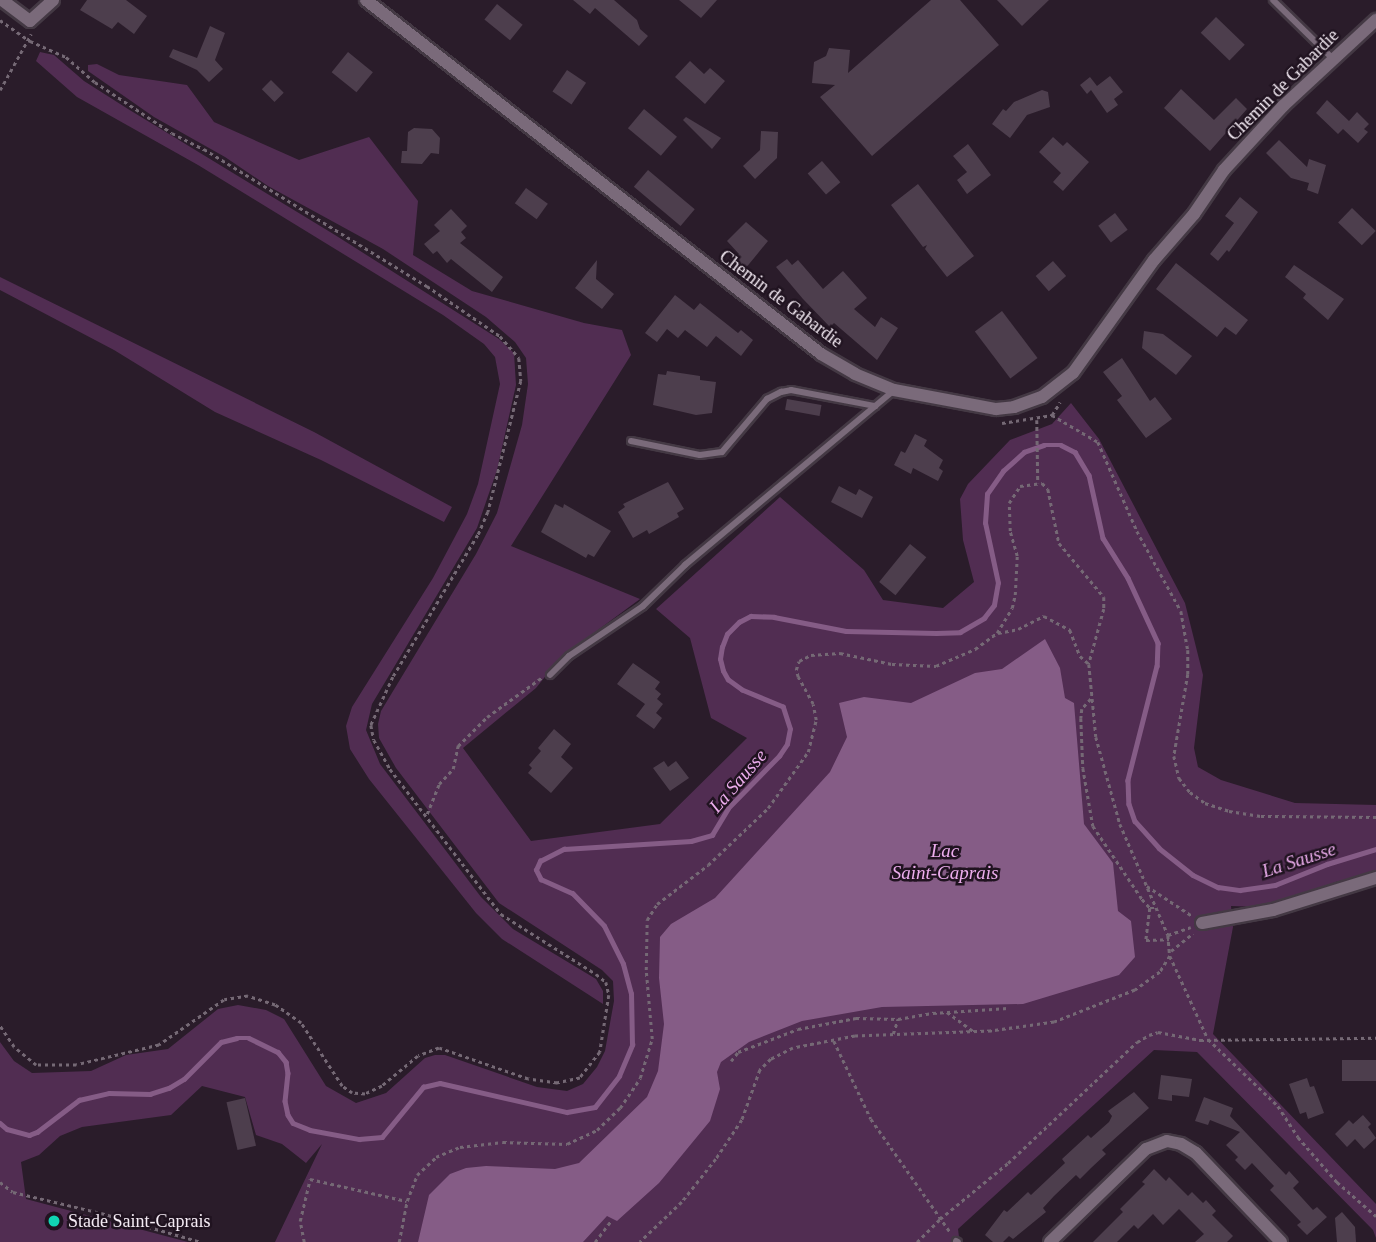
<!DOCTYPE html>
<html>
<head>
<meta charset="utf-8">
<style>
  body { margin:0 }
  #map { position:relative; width:1376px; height:1242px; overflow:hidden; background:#2a1c2a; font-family:Georgia,serif }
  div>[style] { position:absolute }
  .green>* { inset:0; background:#512d52 }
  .water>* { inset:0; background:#855c86 }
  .stream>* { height:4.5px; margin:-2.25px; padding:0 2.25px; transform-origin:2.25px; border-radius:2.25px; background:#855c86 }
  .building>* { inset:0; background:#4d3e4d; transform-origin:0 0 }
  .path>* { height:2.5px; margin-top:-1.25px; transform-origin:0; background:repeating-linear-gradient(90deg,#756975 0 3.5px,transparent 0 7px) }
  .roads { filter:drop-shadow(2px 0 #443944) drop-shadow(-2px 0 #443944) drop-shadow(0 2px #443944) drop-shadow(0 -2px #443944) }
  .service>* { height:6px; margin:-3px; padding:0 3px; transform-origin:3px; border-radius:3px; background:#7a6a7a }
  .minor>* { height:12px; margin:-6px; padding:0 6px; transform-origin:6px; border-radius:6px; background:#7a6a7a }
  .dots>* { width:19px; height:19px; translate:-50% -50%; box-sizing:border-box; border:4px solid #201320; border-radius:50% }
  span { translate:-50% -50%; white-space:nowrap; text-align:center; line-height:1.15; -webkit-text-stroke:5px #201320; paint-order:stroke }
  .street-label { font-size:18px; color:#f5ecf5 }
  .poi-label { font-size:18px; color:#f5ecf5 }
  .left { translate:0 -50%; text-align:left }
  .water-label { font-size:19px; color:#ecaded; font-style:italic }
</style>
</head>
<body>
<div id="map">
  <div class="green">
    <i style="clip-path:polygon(40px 52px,54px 55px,84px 81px,128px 109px,335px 235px,499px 339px,514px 353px,516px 385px,497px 470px,477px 528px,372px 704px,366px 730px,380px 764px,481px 897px,513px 929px,596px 979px,603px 991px,603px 1004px,502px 939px,476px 913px,369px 779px,350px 749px,346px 726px,352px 707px,433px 578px,467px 514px,478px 484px,500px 384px,495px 357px,484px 344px,443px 315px,198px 165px,77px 97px,36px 61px)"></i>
    <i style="clip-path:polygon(97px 64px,119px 75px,187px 85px,214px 122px,299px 160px,369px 137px,418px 201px,413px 255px,472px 291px,584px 323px,622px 330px,631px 355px,511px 546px,640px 599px,560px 658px,536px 688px,463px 748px,531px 841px,660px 824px,747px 738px,711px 718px,690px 638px,656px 609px,780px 497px,864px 570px,883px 600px,943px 608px,974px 582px,963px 540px,960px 499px,968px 484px,1010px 440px,1052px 424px,1071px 403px,1099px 439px,1185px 603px,1203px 675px,1194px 748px,1198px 767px,1221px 780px,1295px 803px,1376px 805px,1376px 874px,1339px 881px,1260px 907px,1231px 906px,1233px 927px,1213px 1034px,1376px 1204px,1376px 1238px,1373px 1230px,1197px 1052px,1154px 1050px,958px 1229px,959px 1237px,955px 1242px,275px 1242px,322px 1144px,306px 1163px,282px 1144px,256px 1135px,245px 1097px,202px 1086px,171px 1115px,82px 1127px,60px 1136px,39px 1155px,21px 1162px,26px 1199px,188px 1242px,0 1242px,0 1042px,14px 1061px,32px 1073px,91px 1071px,126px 1055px,168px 1049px,218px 1009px,238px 1005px,266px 1010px,284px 1019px,326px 1086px,356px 1103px,386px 1093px,425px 1058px,435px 1055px,445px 1055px,537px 1087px,567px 1091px,583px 1084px,597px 1067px,605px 1051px,614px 1001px,613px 981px,602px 970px,499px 903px,396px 768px,379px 738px,378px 724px,381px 711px,476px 554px,497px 513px,522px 425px,528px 384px,526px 358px,515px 342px,486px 317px,383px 249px,268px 186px,225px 157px,154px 117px,88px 71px,88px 65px)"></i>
    <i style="clip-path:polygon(0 277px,314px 432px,452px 507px,444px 522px,321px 460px,215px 412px,114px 350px,0 290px)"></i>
  </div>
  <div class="water">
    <i style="clip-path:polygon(1045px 639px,1060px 668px,1065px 698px,1074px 703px,1084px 824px,1113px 863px,1118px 911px,1131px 921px,1135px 957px,1119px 975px,1023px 1004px,882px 1007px,802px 1021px,749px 1042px,721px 1062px,717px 1072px,720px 1089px,710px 1121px,659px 1183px,617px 1221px,607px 1216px,583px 1242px,418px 1242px,429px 1195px,450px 1174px,466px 1168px,486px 1166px,555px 1169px,579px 1163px,647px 1097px,658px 1071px,664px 1024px,659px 978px,660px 937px,671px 924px,715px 898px,830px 772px,847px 737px,839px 703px,864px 697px,911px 703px,975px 673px,1002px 669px)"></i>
  </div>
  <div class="stream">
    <i style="left:0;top:1123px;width:9px;rotate:41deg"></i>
    <i style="left:7px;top:1129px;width:23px;rotate:15deg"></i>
    <i style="left:29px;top:1135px;width:9px;rotate:-21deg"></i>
    <i style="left:37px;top:1132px;width:53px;rotate:-37.3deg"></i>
    <i style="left:79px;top:1100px;width:31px;rotate:-13deg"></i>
    <i style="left:109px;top:1093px;width:41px;rotate:1.4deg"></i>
    <i style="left:150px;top:1094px;width:20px;rotate:-18deg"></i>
    <i style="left:169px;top:1088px;width:17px;rotate:-31deg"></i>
    <i style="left:184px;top:1079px;width:52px;rotate:-45deg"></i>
    <i style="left:221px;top:1042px;width:16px;rotate:-14deg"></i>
    <i style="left:237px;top:1038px;width:12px"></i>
    <i style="left:249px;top:1038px;width:32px;rotate:26deg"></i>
    <i style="left:278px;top:1052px;width:13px;rotate:51deg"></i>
    <i style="left:286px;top:1062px;width:11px;rotate:80deg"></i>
    <i style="left:288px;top:1073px;width:28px;rotate:96deg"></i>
    <i style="left:285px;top:1101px;width:14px;rotate:78deg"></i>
    <i style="left:288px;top:1115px;width:9px;rotate:58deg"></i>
    <i style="left:293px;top:1123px;width:18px;rotate:22deg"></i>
    <i style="left:310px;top:1130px;width:50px;rotate:10.4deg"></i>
    <i style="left:359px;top:1139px;width:23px;rotate:-5deg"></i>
    <i style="left:382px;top:1137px;width:65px;rotate:-50.6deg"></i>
    <i style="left:423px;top:1087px;width:17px;rotate:-13deg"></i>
    <i style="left:440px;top:1083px;width:130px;rotate:12.9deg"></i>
    <i style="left:567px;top:1112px;width:28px;rotate:-10deg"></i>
    <i style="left:595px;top:1107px;width:39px;rotate:-52deg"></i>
    <i style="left:619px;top:1076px;width:34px;rotate:-67deg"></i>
    <i style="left:632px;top:1045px;width:51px;rotate:-91.1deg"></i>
    <i style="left:631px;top:994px;width:31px;rotate:-105deg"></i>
    <i style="left:623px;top:964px;width:42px;rotate:-116.6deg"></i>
    <i style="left:604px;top:926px;width:45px;rotate:-134.1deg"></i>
    <i style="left:573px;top:894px;width:35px;rotate:-156deg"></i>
    <i style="left:541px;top:880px;width:11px;rotate:-117deg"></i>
    <i style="left:536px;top:870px;width:10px;rotate:-66deg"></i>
    <i style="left:540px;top:861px;width:27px;rotate:-27deg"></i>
    <i style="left:564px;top:849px;width:127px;rotate:-3.6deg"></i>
    <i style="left:691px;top:841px;width:22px;rotate:-16deg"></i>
    <i style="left:712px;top:835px;width:31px;rotate:-59deg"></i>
    <i style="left:728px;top:808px;width:73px;rotate:-45.6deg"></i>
    <i style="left:779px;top:756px;width:14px;rotate:-56deg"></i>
    <i style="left:787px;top:744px;width:15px;rotate:-79deg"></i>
    <i style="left:790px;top:729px;width:23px;rotate:-108deg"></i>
    <i style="left:783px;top:707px;width:44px;rotate:-157.5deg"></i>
    <i style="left:742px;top:690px;width:17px;rotate:-144deg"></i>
    <i style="left:728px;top:680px;width:10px;rotate:-119deg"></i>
    <i style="left:723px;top:671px;width:12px;rotate:-104deg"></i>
    <i style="left:720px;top:659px;width:12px;rotate:-81deg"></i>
    <i style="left:722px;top:647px;width:14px;rotate:-69deg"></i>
    <i style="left:727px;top:634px;width:17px;rotate:-45deg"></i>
    <i style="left:739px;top:622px;width:13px;rotate:-27deg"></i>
    <i style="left:751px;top:616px;width:23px;rotate:2deg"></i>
    <i style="left:774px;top:617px;width:73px;rotate:11deg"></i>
    <i style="left:846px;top:631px;width:90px;rotate:1.3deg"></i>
    <i style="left:936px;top:633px;width:24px;rotate:-2deg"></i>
    <i style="left:960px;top:632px;width:28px;rotate:-30deg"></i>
    <i style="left:984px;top:618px;width:16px;rotate:-52deg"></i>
    <i style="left:994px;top:605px;width:22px;rotate:-80deg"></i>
    <i style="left:998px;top:583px;width:61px;rotate:-102.2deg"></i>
    <i style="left:985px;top:523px;width:29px;rotate:-86deg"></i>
    <i style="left:987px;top:494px;width:28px;rotate:-55deg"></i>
    <i style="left:1003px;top:471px;width:28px;rotate:-42deg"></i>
    <i style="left:1024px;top:452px;width:21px;rotate:-19deg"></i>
    <i style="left:1044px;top:445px;width:17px"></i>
    <i style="left:1061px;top:445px;width:16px;rotate:27deg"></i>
    <i style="left:1075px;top:452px;width:27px;rotate:59deg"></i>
    <i style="left:1089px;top:475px;width:65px;rotate:77.5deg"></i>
    <i style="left:1103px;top:538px;width:47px;rotate:58deg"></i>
    <i style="left:1128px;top:578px;width:72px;rotate:65.2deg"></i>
    <i style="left:1158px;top:643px;width:23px;rotate:92deg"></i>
    <i style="left:1157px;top:666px;width:118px;rotate:104.3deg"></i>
    <i style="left:1128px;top:780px;width:24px;rotate:88deg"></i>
    <i style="left:1129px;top:804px;width:18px;rotate:71deg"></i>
    <i style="left:1135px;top:821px;width:36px;rotate:48deg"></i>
    <i style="left:1159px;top:848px;width:43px;rotate:38.5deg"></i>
    <i style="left:1193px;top:875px;width:28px;rotate:26deg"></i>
    <i style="left:1218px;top:887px;width:22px;rotate:8deg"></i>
    <i style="left:1240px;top:890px;width:35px;rotate:-8deg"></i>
    <i style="left:1275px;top:885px;width:56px;rotate:-22deg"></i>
    <i style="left:1327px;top:864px;width:51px;rotate:-17deg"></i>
  </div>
  <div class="building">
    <i style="clip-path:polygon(87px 0,126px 0,147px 16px,134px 34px,118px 22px,112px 29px,80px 10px)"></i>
    <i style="clip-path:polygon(573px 0,614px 0,637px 20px,640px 29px,648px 36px,639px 46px,595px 8px,590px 14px)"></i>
    <i style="clip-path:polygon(679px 0,717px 0,701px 18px)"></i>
    <i style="clip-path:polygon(931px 0,960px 0,999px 45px,872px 156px,820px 97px,835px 85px,812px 83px,814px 62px,826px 56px,829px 48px,850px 50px,848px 73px)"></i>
    <i style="clip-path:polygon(997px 0,1049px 0,1022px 26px)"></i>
    <i style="left:497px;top:4px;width:33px;height:20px;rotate:39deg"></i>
    <i style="left:1216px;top:17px;width:40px;height:22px;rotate:44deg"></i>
    <i style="clip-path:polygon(210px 26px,225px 33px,215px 60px,223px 69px,209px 82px,197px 70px,169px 57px,173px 49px,197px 58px)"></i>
    <i style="left:348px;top:52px;width:32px;height:26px;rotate:39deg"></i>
    <i style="clip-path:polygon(690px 61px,704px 74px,710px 68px,725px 81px,705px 104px,675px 77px)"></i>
    <i style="left:567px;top:70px;width:23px;height:26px;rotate:34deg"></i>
    <i style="clip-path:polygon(1110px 76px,1123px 92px,1114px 99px,1118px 105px,1107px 113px,1091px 90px,1087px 94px,1080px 85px,1090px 77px,1097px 86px)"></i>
    <i style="left:271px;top:80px;width:18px;height:13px;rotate:45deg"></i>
    <i style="clip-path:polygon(1181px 89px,1214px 120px,1236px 98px,1247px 109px,1210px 151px,1164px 108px)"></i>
    <i style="clip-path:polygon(1042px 90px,1048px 92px,1050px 107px,1027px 115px,1010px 138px,992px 124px,1003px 109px,1006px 111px,1014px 102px)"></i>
    <i style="clip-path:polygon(1327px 100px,1349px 121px,1357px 112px,1369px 124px,1364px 129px,1368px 132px,1358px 143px,1343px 129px,1338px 134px,1316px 113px)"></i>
    <i style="left:644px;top:109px;width:43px;height:25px;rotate:40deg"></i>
    <i style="clip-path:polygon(686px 117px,721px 138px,712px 149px,683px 120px)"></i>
    <i style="clip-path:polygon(414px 128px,432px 129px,440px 138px,439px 154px,431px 153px,422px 164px,401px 163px,402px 151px,407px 151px,408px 132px)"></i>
    <i style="clip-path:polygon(761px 131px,778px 132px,777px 158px,755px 179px,743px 166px,760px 150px)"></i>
    <i style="clip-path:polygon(1053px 137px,1063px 146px,1067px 142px,1089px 162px,1063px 191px,1053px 182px,1061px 173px,1039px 152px)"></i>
    <i style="clip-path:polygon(1279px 140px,1307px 167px,1309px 159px,1326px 165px,1318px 194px,1307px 190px,1309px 183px,1291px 178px,1266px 153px)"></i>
    <i style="clip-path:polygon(968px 144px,991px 175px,967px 194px,957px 180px,967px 172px,953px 156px)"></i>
    <i style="left:822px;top:161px;width:28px;height:19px;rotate:49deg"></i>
    <i style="left:648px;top:170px;width:61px;height:22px;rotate:40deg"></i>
    <i style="clip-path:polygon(918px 184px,974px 256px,947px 277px,925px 249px,927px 245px,923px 247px,891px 205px)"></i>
    <i style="left:526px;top:188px;width:27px;height:19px;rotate:36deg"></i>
    <i style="clip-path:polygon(1240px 197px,1258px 212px,1229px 252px,1227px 250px,1218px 261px,1210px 254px,1234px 223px,1225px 216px)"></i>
    <i style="left:1352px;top:208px;width:33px;height:20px;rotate:44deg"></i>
    <i style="clip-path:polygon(451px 209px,467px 226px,461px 232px,466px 238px,460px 243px,503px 277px,492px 292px,451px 259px,447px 263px,437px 251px,433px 254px,424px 244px,440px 231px,434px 225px)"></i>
    <i style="left:1115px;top:213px;width:21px;height:21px;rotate:53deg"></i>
    <i style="clip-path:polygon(746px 222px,768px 241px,745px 269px,734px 257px,739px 254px,727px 241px)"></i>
    <i style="clip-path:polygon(787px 259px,792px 265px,798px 260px,823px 289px,843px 271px,867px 298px,854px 309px,875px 327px,881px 317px,898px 328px,877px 360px,834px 323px,830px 327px,803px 299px,776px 267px)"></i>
    <i style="clip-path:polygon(597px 260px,596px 279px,614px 294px,602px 309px,575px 288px)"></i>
    <i style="left:1053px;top:261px;width:20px;height:23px;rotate:49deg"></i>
    <i style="clip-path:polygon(1176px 263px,1248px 320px,1236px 335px,1225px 327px,1217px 337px,1156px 289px)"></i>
    <i style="clip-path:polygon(1294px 265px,1344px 299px,1328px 320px,1303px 298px,1306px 294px,1285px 277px)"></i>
    <i style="clip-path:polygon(675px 295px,694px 310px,700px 303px,738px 333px,741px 330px,753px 340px,741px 356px,716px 336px,707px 347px,685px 330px,678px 338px,667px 329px,657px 342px,645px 333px)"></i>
    <i style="left:1002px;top:311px;width:59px;height:34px;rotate:53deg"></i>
    <i style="clip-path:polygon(1144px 331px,1163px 334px,1192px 356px,1176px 375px,1142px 348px)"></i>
    <i style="clip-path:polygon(1122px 358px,1150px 401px,1155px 397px,1172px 419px,1146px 438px,1117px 400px,1122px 396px,1103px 372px)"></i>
    <i style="clip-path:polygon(667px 371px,700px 376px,700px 380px,716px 382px,712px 413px,696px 415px,653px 405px,658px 374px,666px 375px)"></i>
    <i style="left:787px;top:399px;width:35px;height:11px;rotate:10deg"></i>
    <i style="clip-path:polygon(915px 434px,927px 440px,924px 446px,943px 460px,939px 468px,943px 471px,938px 481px,913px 468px,911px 474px,894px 465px,901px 451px,905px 453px)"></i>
    <i style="clip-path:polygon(668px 482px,684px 509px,677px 513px,679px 517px,649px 534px,647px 530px,633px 538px,618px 512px,625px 507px,623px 504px)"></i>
    <i style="clip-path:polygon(839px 486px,856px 495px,859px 489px,873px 497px,862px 518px,831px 502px)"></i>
    <i style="clip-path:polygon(555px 504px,563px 508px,564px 504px,611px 531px,594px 557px,588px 554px,586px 558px,541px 532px)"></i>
    <i style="left:910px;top:544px;width:21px;height:49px;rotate:39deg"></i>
    <i style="clip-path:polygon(633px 663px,660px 682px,655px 689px,661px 694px,657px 699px,663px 704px,656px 713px,662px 718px,654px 729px,636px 716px,645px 704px,617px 684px)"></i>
    <i style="clip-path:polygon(554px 729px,571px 744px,561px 757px,573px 768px,551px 793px,528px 773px,532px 768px,529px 765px,541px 751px,538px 748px)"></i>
    <i style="clip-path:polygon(664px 761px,668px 767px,676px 761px,689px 778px,670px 791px,653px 768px)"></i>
    <i style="left:1376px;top:1060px;width:21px;height:34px;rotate:90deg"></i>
    <i style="clip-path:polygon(1161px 1075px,1192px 1079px,1189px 1097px,1172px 1095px,1172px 1101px,1158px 1099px)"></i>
    <i style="clip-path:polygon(1307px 1078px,1310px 1087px,1314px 1086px,1324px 1113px,1308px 1119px,1306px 1112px,1300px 1114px,1289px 1084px)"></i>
    <i style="clip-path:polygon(1134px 1092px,1149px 1108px,1102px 1150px,1106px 1154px,1091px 1168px,1080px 1179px,1076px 1175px,1054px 1196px,1043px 1208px,1046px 1212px,1013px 1239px,1009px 1236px,1003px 1242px,993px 1242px,985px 1235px,1004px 1210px,1007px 1212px,1028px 1192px,1031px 1195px,1065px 1163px,1062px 1159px,1088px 1135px,1091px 1138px,1109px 1122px,1112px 1116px,1108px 1111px)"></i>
    <i style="clip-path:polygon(1204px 1097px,1233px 1108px,1230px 1116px,1286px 1175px,1289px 1171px,1299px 1182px,1293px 1188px,1313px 1210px,1317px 1207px,1327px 1217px,1307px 1235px,1297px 1225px,1301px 1222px,1270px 1190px,1274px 1186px,1252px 1163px,1245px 1170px,1235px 1160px,1238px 1157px,1226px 1145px,1240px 1132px,1210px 1120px,1208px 1125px,1195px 1121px)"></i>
    <i style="left:245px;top:1098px;width:49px;height:19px;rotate:77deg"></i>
    <i style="clip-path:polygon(1363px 1115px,1371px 1124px,1368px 1127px,1376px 1138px,1364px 1149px,1355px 1139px,1347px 1147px,1335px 1134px,1349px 1120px,1353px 1124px)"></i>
    <i style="clip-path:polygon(1154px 1169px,1166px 1181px,1169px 1177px,1188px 1196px,1192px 1192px,1203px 1203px,1206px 1200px,1216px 1211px,1212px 1215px,1233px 1236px,1227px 1242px,1195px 1242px,1204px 1234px,1179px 1209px,1163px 1225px,1153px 1214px,1138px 1229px,1134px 1225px,1117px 1242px,1093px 1242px,1123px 1212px,1120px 1209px,1145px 1184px,1142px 1182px)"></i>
    <i style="clip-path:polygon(1342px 1212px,1355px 1227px,1356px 1242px,1337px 1242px,1335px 1218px)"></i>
  </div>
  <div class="path">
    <i style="left:0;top:20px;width:37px;rotate:35deg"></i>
    <i style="left:30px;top:41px;width:39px;rotate:24deg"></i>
    <i style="left:66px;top:57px;width:38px;rotate:41deg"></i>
    <i style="left:95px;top:82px;width:92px;rotate:33.5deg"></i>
    <i style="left:172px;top:133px;width:36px;rotate:27deg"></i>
    <i style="left:204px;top:149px;width:262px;rotate:31.6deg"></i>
    <i style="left:427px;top:286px;width:88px;rotate:34.4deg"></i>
    <i style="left:500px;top:336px;width:29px;rotate:49deg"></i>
    <i style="left:519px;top:358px;width:23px;rotate:85deg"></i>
    <i style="left:521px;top:381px;width:135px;rotate:104.1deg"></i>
    <i style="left:488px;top:512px;width:25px;rotate:113deg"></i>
    <i style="left:478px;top:535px;width:165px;rotate:120.9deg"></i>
    <i style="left:393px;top:677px;width:53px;rotate:114.6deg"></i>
    <i style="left:371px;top:725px;width:15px;rotate:79deg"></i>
    <i style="left:374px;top:740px;width:33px;rotate:61deg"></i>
    <i style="left:390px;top:769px;width:183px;rotate:52.6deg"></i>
    <i style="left:501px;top:914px;width:112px;rotate:32.3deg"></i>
    <i style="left:596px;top:974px;width:13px;rotate:39deg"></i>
    <i style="left:606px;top:982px;width:13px;rotate:77deg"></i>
    <i style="left:609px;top:995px;width:58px;rotate:99deg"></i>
    <i style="left:600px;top:1052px;width:33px;rotate:128deg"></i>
    <i style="left:580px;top:1078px;width:24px;rotate:168deg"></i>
    <i style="left:557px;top:1083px;width:29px;rotate:-172deg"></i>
    <i style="left:528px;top:1079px;width:94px;rotate:-160.8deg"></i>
    <i style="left:439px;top:1048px;width:22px;rotate:159deg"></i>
    <i style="left:418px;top:1056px;width:47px;rotate:140.2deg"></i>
    <i style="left:382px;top:1086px;width:19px;rotate:155deg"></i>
    <i style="left:365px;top:1094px;width:13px;rotate:-176deg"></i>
    <i style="left:352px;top:1093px;width:12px;rotate:-145deg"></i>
    <i style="left:342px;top:1086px;width:75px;rotate:-123.1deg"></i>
    <i style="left:301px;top:1023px;width:32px;rotate:-145deg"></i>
    <i style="left:275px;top:1005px;width:28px;rotate:-162deg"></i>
    <i style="left:248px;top:996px;width:24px;rotate:171deg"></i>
    <i style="left:224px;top:1000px;width:79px;rotate:145.3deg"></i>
    <i style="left:159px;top:1045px;width:85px;rotate:166.5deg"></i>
    <i style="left:76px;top:1065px;width:40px;rotate:180deg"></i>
    <i style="left:36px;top:1065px;width:28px;rotate:-141deg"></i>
    <i style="left:14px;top:1047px;width:25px;rotate:-124deg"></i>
    <i style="left:0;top:90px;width:64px;rotate:-61deg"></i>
    <i style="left:1052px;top:415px;width:53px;rotate:30.4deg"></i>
    <i style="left:1098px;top:442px;width:97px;rotate:66.3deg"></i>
    <i style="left:1137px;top:531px;width:91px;rotate:61.2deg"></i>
    <i style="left:1181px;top:611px;width:40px;rotate:80deg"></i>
    <i style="left:1188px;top:650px;width:24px;rotate:90deg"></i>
    <i style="left:1188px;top:674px;width:83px;rotate:99.7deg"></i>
    <i style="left:1174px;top:756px;width:23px;rotate:77deg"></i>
    <i style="left:1179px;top:778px;width:18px;rotate:52deg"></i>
    <i style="left:1190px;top:792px;width:19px;rotate:36deg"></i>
    <i style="left:1205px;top:803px;width:25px;rotate:18deg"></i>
    <i style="left:1229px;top:811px;width:32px;rotate:9deg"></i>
    <i style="left:1261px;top:816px;width:115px;rotate:0.5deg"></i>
    <i style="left:1037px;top:420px;width:63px;rotate:89.1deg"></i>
    <i style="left:1002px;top:423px;width:51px;rotate:-9.1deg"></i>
    <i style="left:1052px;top:415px;width:15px;rotate:-58deg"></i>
    <i style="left:998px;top:633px;width:20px;rotate:-11deg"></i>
    <i style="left:1018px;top:629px;width:29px;rotate:-27deg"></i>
    <i style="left:1044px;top:616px;width:30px;rotate:28deg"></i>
    <i style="left:1070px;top:630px;width:28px;rotate:69deg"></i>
    <i style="left:1080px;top:656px;width:12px;rotate:42deg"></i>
    <i style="left:1091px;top:699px;width:13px;rotate:132deg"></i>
    <i style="left:1082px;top:709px;width:9px;rotate:96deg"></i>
    <i style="left:1081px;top:718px;width:50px;rotate:87.7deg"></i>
    <i style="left:1083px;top:768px;width:59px;rotate:80.2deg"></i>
    <i style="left:1093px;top:826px;width:88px;rotate:56.1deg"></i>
    <i style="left:1142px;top:899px;width:12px;rotate:48deg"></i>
    <i style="left:1150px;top:908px;width:7px"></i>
    <i style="left:427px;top:814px;width:32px;rotate:-68deg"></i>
    <i style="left:439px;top:784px;width:21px;rotate:-47deg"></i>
    <i style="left:453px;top:769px;width:24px;rotate:-78deg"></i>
    <i style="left:458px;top:746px;width:41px;rotate:-45deg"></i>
    <i style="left:487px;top:717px;width:67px;rotate:-35.8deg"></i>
    <i style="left:1147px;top:886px;width:53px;rotate:33.4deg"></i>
    <i style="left:1150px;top:908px;width:32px;rotate:97deg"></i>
    <i style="left:1146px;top:940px;width:23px;rotate:-2deg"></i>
    <i style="left:1168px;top:935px;width:24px;rotate:-19deg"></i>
    <i style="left:1171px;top:951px;width:28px;rotate:-39deg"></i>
    <i style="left:1170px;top:956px;width:91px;rotate:65.4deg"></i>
    <i style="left:1208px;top:1039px;width:97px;rotate:43.7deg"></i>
    <i style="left:1278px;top:1106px;width:37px;rotate:57deg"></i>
    <i style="left:1298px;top:1137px;width:60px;rotate:49.1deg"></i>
    <i style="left:1337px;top:1182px;width:52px;rotate:41.1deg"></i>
    <i style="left:947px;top:1012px;width:34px;rotate:36deg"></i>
    <i style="left:893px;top:1034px;width:16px;rotate:-72deg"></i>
    <i style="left:898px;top:1019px;width:36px;rotate:-10deg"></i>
    <i style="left:933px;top:1013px;width:75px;rotate:-3.8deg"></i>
    <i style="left:834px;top:1041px;width:86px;rotate:64.6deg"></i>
    <i style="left:871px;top:1119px;width:138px;rotate:55deg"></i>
    <i style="left:731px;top:1061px;width:11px;rotate:-52deg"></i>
    <i style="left:738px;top:1052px;width:64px;rotate:-21deg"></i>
    <i style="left:798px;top:1029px;width:59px;rotate:-10.7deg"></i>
    <i style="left:856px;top:1018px;width:42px;rotate:1.4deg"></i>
    <i style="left:0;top:1182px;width:16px;rotate:38deg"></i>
    <i style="left:13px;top:1192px;width:90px;rotate:13.4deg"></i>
    <i style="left:101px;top:1213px;width:104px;rotate:16.2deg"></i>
    <i style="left:304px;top:1242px;width:21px;rotate:-101deg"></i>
    <i style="left:300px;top:1221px;width:43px;rotate:-76.6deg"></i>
    <i style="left:310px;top:1179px;width:99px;rotate:12.8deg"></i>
    <i style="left:399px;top:1242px;width:42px;rotate:-79deg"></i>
    <i style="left:407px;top:1201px;width:28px;rotate:-69deg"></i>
    <i style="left:417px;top:1175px;width:26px;rotate:-43deg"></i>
    <i style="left:436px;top:1157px;width:26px;rotate:-23deg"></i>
    <i style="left:460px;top:1147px;width:43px;rotate:-6.6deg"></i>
    <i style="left:503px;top:1142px;width:64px;rotate:1.8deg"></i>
    <i style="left:567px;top:1144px;width:33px;rotate:-25deg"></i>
    <i style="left:597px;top:1130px;width:32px;rotate:-44deg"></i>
    <i style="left:620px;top:1108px;width:36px;rotate:-56deg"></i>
    <i style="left:640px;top:1078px;width:41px;rotate:-72.9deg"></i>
    <i style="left:652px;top:1039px;width:69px;rotate:-95deg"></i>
    <i style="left:646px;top:970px;width:50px;rotate:-88.9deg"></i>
    <i style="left:647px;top:920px;width:19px;rotate:-58deg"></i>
    <i style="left:657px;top:904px;width:64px;rotate:-37.4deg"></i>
    <i style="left:708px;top:865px;width:83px;rotate:-43.5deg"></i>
    <i style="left:768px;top:808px;width:69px;rotate:-54.5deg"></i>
    <i style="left:808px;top:752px;width:33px;rotate:-76deg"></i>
    <i style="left:816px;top:720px;width:16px;rotate:-101deg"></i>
    <i style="left:813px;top:704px;width:31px;rotate:-119deg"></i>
    <i style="left:798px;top:677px;width:7px;rotate:-106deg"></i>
    <i style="left:796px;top:670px;width:9px;rotate:-72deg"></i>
    <i style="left:799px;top:661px;width:13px;rotate:-27deg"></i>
    <i style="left:811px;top:655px;width:29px;rotate:-4deg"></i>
    <i style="left:840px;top:653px;width:53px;rotate:11.9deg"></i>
    <i style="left:892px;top:664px;width:44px;rotate:2.6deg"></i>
    <i style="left:936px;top:666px;width:43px;rotate:-23.6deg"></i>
    <i style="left:975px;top:649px;width:27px;rotate:-36deg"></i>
    <i style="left:997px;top:633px;width:29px;rotate:-59deg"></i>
    <i style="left:1012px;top:608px;width:13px;rotate:-77deg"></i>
    <i style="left:1015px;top:595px;width:39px;rotate:-87deg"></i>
    <i style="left:1017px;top:556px;width:26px;rotate:-106deg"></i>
    <i style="left:1010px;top:531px;width:28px;rotate:-92deg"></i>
    <i style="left:1009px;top:503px;width:20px;rotate:-57deg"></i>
    <i style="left:1020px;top:486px;width:22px;rotate:-8deg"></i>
    <i style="left:1042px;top:483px;width:8px;rotate:45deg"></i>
    <i style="left:1048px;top:489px;width:55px;rotate:78.5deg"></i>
    <i style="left:1059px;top:543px;width:70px;rotate:50.2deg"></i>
    <i style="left:1104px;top:597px;width:12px;rotate:90deg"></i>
    <i style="left:1104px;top:609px;width:57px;rotate:105.3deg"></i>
    <i style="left:1089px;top:664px;width:73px;rotate:84.5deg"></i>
    <i style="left:1096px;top:737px;width:90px;rotate:74.6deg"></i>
    <i style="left:1120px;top:824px;width:121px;rotate:66.6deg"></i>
    <i style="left:1168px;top:935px;width:21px;rotate:85deg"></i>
    <i style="left:1170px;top:956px;width:19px;rotate:122deg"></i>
    <i style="left:1160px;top:972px;width:31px;rotate:144deg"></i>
    <i style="left:1135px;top:990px;width:87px;rotate:158.4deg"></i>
    <i style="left:1054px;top:1022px;width:64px;rotate:171.9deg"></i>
    <i style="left:991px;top:1031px;width:136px;rotate:177.9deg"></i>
    <i style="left:855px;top:1036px;width:63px;rotate:169deg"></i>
    <i style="left:793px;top:1048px;width:25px;rotate:153deg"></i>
    <i style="left:771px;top:1059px;width:16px;rotate:135deg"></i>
    <i style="left:760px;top:1070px;width:53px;rotate:109.8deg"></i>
    <i style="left:742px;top:1120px;width:47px;rotate:123.7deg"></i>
    <i style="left:716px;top:1159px;width:55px;rotate:128.3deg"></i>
    <i style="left:682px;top:1202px;width:58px;rotate:136.4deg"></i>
    <i style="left:595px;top:1242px;width:26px;rotate:-53deg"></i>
    <i style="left:917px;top:1242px;width:33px;rotate:-45deg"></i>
    <i style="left:940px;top:1219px;width:88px;rotate:-39.5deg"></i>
    <i style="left:1008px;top:1163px;width:177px;rotate:-43.2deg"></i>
    <i style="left:1137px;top:1042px;width:14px;rotate:-30deg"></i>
    <i style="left:1149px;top:1035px;width:9px;rotate:-18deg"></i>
    <i style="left:1158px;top:1032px;width:43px;rotate:10.8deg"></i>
    <i style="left:1200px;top:1040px;width:176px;rotate:-0.7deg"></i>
  </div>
  <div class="roads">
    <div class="service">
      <i style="left:1273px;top:0;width:84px;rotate:44.5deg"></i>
      <i style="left:631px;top:441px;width:70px;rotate:11.5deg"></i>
      <i style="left:700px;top:455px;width:22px;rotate:-8deg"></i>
      <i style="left:722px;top:452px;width:70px;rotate:-49.7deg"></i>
      <i style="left:767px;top:399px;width:16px;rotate:-27deg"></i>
      <i style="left:781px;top:392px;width:10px;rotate:-11deg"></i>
      <i style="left:791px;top:390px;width:86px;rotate:10.8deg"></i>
      <i style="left:550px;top:675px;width:27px;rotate:-45deg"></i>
      <i style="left:569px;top:656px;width:89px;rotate:-34deg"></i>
      <i style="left:643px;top:606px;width:59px;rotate:-44.3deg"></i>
      <i style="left:685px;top:565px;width:273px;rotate:-39.9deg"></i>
      <i style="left:956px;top:1241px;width:2px;rotate:27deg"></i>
    </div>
    <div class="minor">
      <i style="left:2px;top:0;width:35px;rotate:37deg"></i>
      <i style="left:30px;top:21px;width:31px;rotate:-42deg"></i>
      <i style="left:366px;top:0;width:576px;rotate:37.88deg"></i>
      <i style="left:821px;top:354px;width:39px;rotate:30deg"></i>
      <i style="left:855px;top:374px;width:42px;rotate:22.3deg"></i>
      <i style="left:894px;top:390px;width:104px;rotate:10.6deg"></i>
      <i style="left:996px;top:409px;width:18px;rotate:-6deg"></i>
      <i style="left:1014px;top:407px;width:30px;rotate:-20deg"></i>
      <i style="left:1042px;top:397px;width:39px;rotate:-38deg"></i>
      <i style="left:1073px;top:373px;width:139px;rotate:-54.4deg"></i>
      <i style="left:1154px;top:260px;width:61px;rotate:-49deg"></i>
      <i style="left:1194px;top:214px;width:53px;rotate:-55.7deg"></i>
      <i style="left:1224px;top:170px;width:87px;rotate:-47.3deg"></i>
      <i style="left:1283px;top:106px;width:127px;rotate:-42.8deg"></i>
      <i style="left:1202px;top:923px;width:72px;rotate:-10.4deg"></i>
      <i style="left:1273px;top:910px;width:108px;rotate:-17.3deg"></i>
      <i style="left:1050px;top:1242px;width:134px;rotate:-44.1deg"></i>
      <i style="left:1146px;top:1149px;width:22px;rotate:-21deg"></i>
      <i style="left:1167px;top:1141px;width:14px;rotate:12deg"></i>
      <i style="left:1181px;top:1144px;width:17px;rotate:31deg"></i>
      <i style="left:1196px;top:1153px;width:123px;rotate:46.3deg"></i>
    </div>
  </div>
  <div class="dots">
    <i style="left:54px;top:1221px;background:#10d5b4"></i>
  </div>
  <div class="street-label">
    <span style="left:1283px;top:85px;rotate:-45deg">Chemin de Gabardie</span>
    <span style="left:781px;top:299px;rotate:37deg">Chemin de Gabardie</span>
  </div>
  <div class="poi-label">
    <span class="left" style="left:68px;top:1221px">Stade Saint-Caprais</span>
  </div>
  <div class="water-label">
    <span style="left:738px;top:781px;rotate:-49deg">La Sausse</span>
    <span style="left:945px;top:862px">Lac<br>Saint-Caprais</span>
    <span style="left:1299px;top:860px;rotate:-18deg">La Sausse</span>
  </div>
</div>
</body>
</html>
